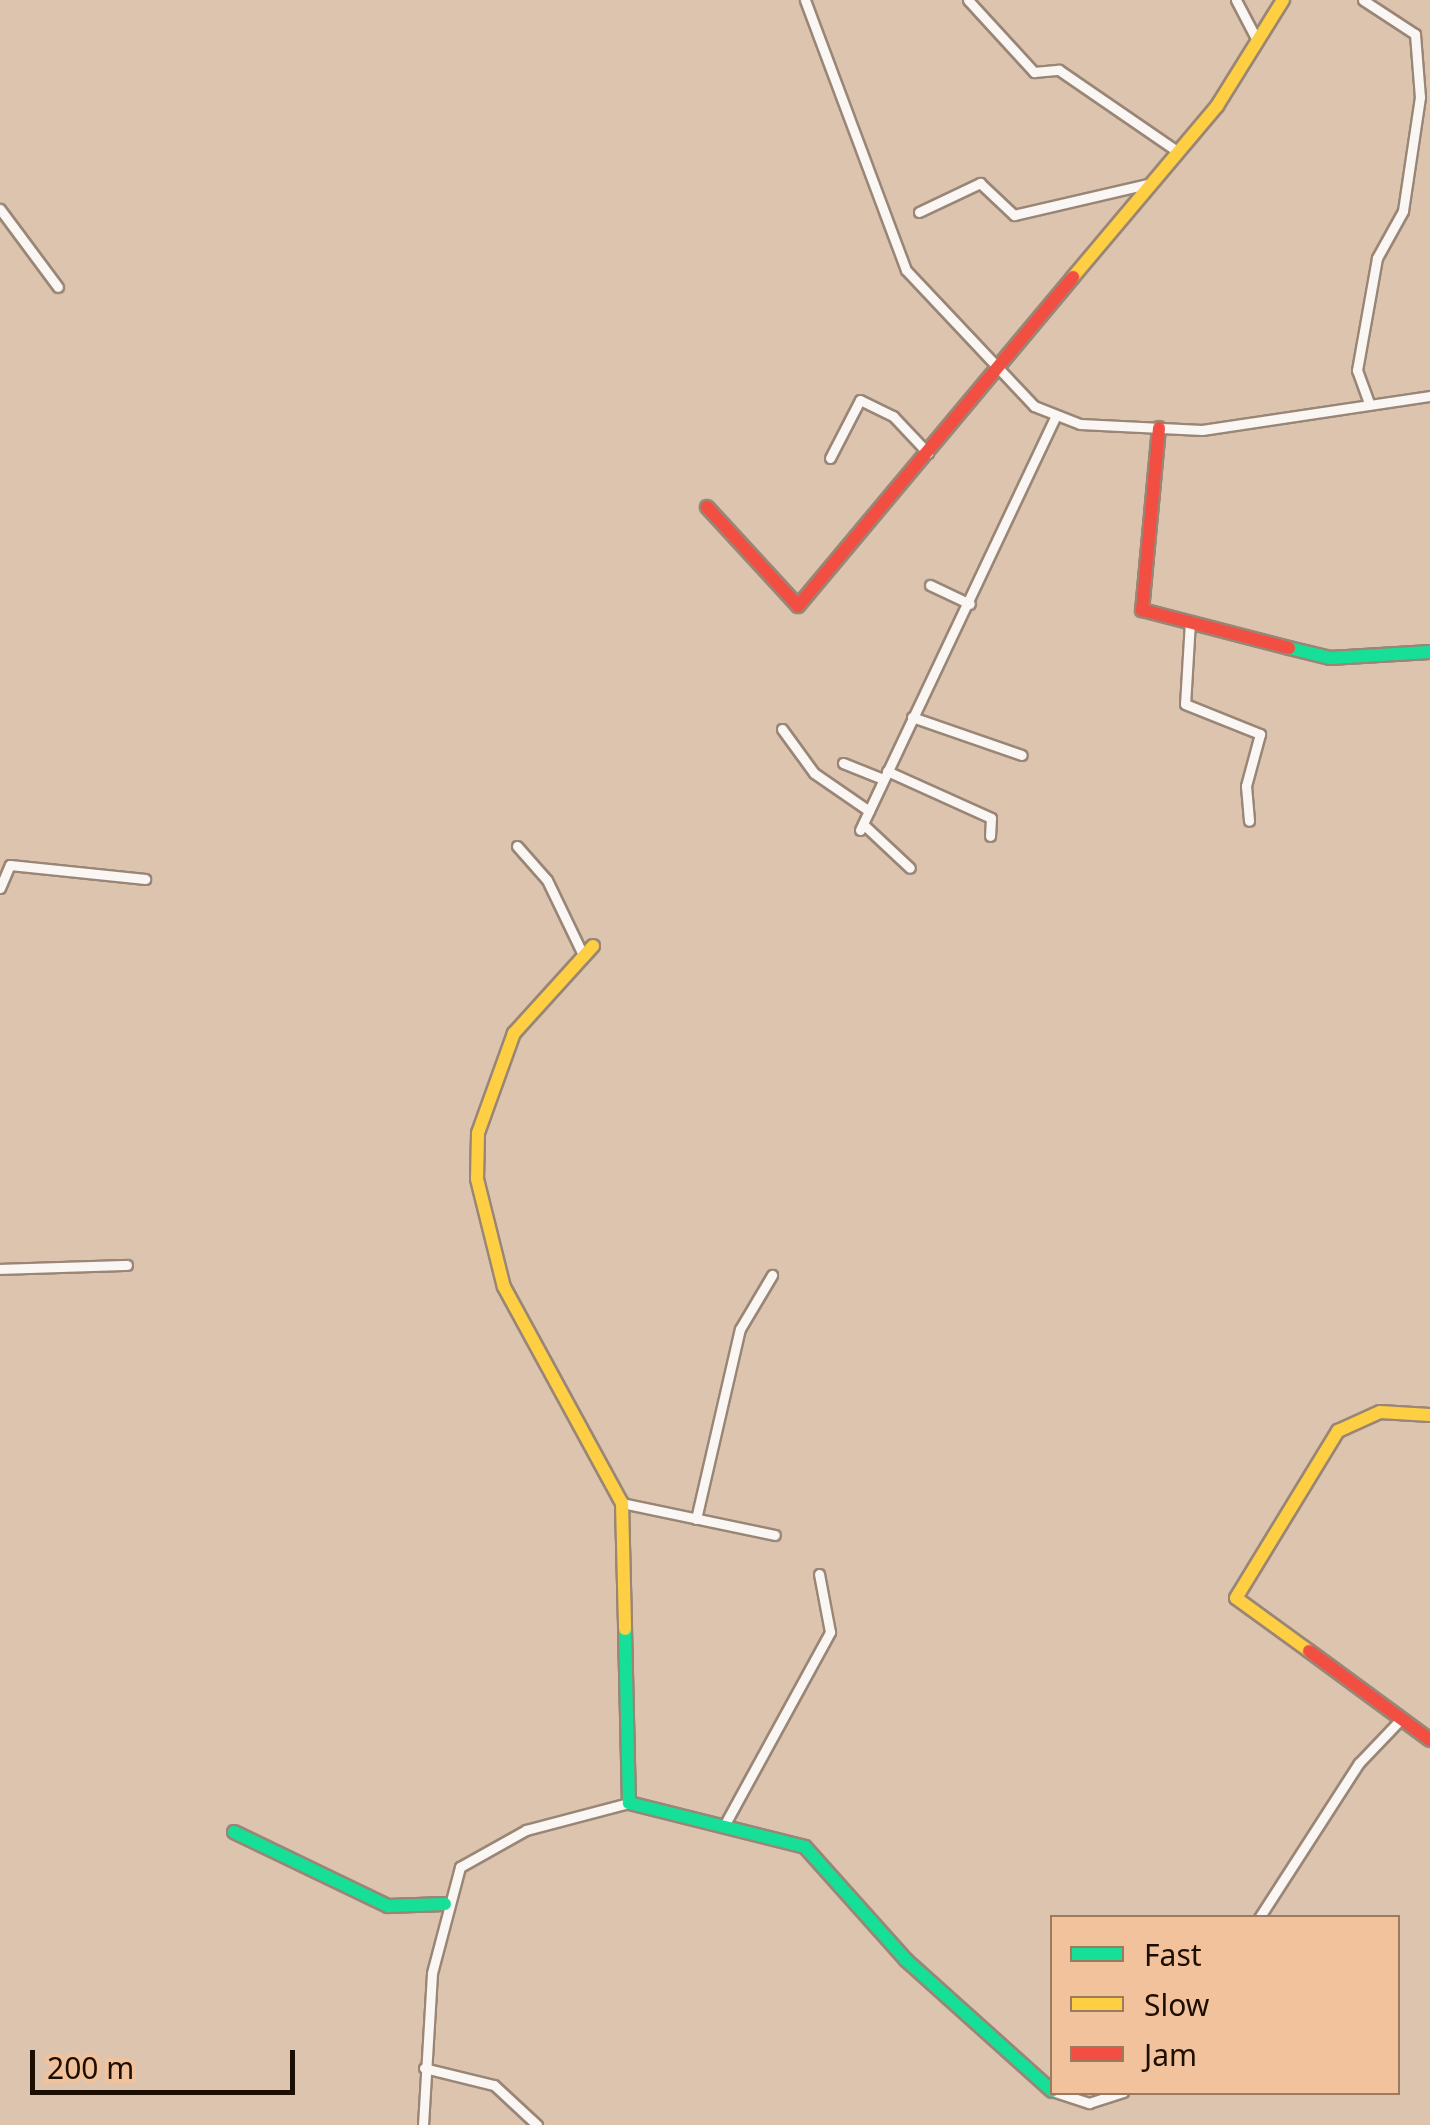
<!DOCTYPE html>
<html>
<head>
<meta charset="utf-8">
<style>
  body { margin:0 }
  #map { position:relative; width:1430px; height:2125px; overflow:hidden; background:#ddc4af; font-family:"Noto Sans",sans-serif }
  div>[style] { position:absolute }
  .roads { filter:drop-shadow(2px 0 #998676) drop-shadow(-2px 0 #998676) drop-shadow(0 2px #998676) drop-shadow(0 -2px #998676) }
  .street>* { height:9px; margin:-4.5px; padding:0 4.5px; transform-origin:4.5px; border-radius:4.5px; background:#faf6f3 }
  .fast>* { height:12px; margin:-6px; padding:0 6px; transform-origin:6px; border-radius:6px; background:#16e098 }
  .slow>* { height:12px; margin:-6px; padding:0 6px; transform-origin:6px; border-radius:6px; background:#ffcf43 }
  .jam>* { height:12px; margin:-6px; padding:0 6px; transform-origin:6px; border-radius:6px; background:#f24e42 }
  span { translate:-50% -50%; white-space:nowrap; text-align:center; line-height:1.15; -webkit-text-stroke:8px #f1c29b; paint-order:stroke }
  .legend { position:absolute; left:1050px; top:1915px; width:350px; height:180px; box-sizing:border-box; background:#f1c29b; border:2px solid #9c7a5e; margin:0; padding:12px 18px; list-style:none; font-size:30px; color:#1d0e02 }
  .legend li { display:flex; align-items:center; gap:20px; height:50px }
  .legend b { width:50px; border:2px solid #9c7a5e }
  .scale { position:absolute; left:30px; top:2050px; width:265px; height:45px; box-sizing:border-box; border:5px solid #1d0e02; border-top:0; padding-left:12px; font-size:30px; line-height:35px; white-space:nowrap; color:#1d0e02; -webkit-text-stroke:8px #f1c29b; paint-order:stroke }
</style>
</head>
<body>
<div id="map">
  <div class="roads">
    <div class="street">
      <i style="left:805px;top:0;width:288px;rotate:69.5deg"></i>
      <i style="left:906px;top:270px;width:187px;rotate:46.7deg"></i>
      <i style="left:1034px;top:406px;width:49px;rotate:21.4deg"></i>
      <i style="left:1080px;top:424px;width:122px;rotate:2.8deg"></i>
      <i style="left:1202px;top:430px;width:231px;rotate:-8.5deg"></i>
      <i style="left:968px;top:0;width:98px;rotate:47.5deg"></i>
      <i style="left:1034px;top:72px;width:25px;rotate:-5deg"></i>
      <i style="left:1059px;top:70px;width:143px;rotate:34.5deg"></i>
      <i style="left:1236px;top:0;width:47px;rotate:62.4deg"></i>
      <i style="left:1363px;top:0;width:62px;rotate:33.2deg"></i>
      <i style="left:1415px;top:34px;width:63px;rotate:85.5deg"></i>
      <i style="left:1420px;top:97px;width:115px;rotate:98.5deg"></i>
      <i style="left:1403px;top:211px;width:54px;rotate:119deg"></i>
      <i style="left:1377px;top:258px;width:114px;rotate:100.1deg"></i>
      <i style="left:1357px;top:370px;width:35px;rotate:70deg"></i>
      <i style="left:0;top:209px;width:97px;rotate:53.4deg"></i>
      <i style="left:919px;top:212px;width:68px;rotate:-25.4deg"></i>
      <i style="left:980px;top:183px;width:47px;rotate:43.3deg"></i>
      <i style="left:1014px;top:215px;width:141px;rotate:-13.1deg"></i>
      <i style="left:830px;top:458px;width:65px;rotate:-62.7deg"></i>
      <i style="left:860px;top:400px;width:37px;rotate:26deg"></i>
      <i style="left:893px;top:416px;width:51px;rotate:46.6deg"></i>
      <i style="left:930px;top:585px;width:44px;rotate:25.4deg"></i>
      <i style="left:1190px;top:621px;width:83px;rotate:93.4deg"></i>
      <i style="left:1185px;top:704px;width:81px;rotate:21.8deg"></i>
      <i style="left:1260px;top:734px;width:54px;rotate:105.1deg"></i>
      <i style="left:1246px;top:786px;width:35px;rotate:85deg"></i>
      <i style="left:912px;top:717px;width:116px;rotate:19.1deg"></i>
      <i style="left:782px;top:729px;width:54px;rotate:54deg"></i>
      <i style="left:814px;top:773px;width:67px;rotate:34.6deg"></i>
      <i style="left:843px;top:763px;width:43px;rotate:21.8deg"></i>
      <i style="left:887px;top:771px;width:114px;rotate:24.3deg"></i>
      <i style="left:991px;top:818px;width:18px;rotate:93deg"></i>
      <i style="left:863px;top:824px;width:64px;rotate:43.1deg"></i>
      <i style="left:860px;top:830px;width:458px;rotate:-64.7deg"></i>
      <i style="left:517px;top:846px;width:45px;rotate:48.6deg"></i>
      <i style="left:547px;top:880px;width:85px;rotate:64.3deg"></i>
      <i style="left:0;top:888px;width:25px;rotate:-67deg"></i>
      <i style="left:10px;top:865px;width:136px;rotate:5.9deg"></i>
      <i style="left:0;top:1269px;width:127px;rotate:-1.8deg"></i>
      <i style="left:622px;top:1503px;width:156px;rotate:11.8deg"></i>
      <i style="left:696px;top:1519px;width:195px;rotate:-77deg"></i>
      <i style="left:740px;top:1329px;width:63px;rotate:-59.3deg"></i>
      <i style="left:725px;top:1824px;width:219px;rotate:-61.3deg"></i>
      <i style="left:830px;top:1632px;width:59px;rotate:-100.7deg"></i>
      <i style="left:1259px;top:1918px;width:184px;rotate:-57.2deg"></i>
      <i style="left:1359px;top:1763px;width:61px;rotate:-46.3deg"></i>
      <i style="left:424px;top:2068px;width:72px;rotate:13.7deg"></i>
      <i style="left:494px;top:2085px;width:59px;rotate:42.9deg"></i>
      <i style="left:1055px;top:2092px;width:36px;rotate:18deg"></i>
      <i style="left:1089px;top:2103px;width:36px;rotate:-18deg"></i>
      <i style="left:423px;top:2125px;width:152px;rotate:-86.6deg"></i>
      <i style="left:432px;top:1973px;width:110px;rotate:-75.2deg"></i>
      <i style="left:460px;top:1867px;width:76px;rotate:-29.3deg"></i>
      <i style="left:526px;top:1830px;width:106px;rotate:-14.7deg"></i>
    </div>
    <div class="fast">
      <i style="left:1289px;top:648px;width:42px;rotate:13.7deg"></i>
      <i style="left:1330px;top:658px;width:100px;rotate:-3.4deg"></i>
      <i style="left:625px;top:1629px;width:174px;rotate:88.7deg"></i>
      <i style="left:629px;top:1803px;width:181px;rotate:14deg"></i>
      <i style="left:805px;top:1847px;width:152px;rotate:48.2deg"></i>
      <i style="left:906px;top:1960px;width:196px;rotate:41.9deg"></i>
      <i style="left:234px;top:1832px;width:171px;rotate:25.7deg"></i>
      <i style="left:388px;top:1906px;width:57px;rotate:-2deg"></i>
    </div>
    <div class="slow">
      <i style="left:1073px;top:277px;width:224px;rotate:-49.9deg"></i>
      <i style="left:1217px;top:106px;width:125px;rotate:-58.1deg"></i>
      <i style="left:593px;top:946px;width:118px;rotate:132.2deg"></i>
      <i style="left:514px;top:1033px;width:106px;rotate:109.8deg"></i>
      <i style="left:478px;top:1133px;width:46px;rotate:91.2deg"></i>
      <i style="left:477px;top:1179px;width:111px;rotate:76deg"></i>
      <i style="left:504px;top:1287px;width:246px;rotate:61.4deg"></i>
      <i style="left:622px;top:1503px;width:126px;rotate:88.6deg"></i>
      <i style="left:1309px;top:1651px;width:90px;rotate:-144deg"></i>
      <i style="left:1236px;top:1598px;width:196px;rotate:-58.6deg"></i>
      <i style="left:1338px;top:1431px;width:46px;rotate:-24.3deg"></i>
      <i style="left:1380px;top:1412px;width:50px;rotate:3.4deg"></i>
    </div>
    <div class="jam">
      <i style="left:1159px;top:428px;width:183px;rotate:95.3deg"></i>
      <i style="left:1142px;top:610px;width:152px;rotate:14.5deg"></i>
      <i style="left:707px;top:507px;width:134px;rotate:47.4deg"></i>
      <i style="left:798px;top:606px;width:429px;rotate:-50.1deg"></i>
      <i style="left:1309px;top:1651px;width:150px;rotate:36.3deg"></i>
    </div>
  </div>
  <ul class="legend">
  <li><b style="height:12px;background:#16e098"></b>Fast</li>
  <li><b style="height:12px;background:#ffcf43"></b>Slow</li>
  <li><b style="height:12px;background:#f24e42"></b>Jam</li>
  </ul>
  <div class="scale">200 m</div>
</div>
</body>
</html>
